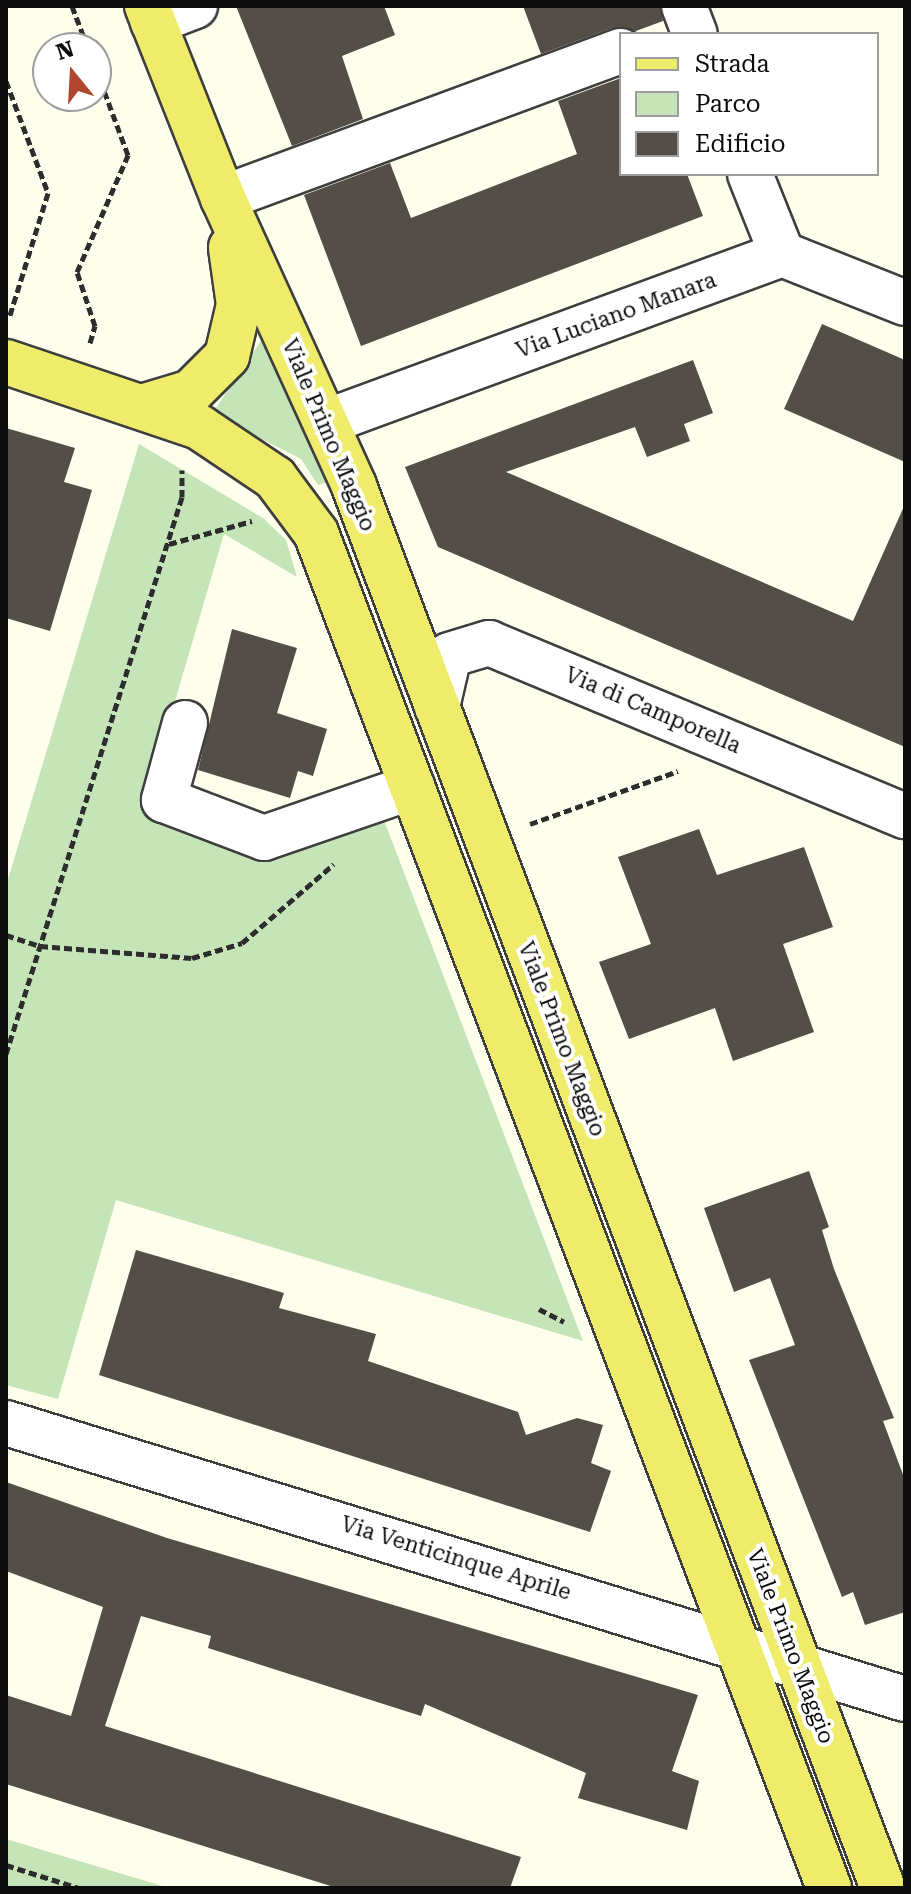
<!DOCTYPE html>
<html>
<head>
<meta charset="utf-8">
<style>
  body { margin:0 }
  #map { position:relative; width:911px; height:1894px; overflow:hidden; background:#fdfeeb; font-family:"Roboto Serif",serif }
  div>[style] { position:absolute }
  .green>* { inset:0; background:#c5e5b8 }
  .building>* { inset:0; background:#534f48 }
  .path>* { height:5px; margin-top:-2.5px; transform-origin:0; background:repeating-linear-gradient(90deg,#2d2d2d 0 8px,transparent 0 12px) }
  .roads { filter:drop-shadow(2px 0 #3e3e3e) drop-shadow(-2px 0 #3e3e3e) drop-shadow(0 2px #3e3e3e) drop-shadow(0 -2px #3e3e3e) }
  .minor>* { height:44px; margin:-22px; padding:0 22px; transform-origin:22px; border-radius:22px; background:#fff }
  .major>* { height:44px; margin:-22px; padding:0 22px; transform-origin:22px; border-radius:22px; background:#eeec6a }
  span { translate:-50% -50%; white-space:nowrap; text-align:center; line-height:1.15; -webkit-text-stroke:8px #fff; paint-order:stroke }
  .street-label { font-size:22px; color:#0b0b0b }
  .frame { position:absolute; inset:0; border:8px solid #0b0b0b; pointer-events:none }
  .legend { position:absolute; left:619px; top:32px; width:260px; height:144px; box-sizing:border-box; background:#fff; border:2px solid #9d9d9d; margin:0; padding:10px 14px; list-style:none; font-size:24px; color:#0b0b0b }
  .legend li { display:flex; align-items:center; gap:16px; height:40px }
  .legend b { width:40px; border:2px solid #9d9d9d }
  .north { position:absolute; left:32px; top:32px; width:80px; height:80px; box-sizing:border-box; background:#fff; border:2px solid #9d9d9d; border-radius:50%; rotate:342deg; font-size:22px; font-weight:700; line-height:32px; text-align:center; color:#0b0b0b }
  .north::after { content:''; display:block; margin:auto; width:28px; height:36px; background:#b0462e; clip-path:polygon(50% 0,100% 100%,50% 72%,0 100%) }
</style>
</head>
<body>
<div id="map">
  <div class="green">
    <i style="clip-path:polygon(266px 333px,328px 482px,318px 485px,301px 459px,212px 414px)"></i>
    <i style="clip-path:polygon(139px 444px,263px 518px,286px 540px,297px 577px,224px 534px,143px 810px,263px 852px,382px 815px,583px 1341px,116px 1200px,58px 1399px,6px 1385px,6px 886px)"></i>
    <i style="clip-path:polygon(6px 1839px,169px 1888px,6px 1888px)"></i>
  </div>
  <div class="building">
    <i style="clip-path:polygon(236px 6px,384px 6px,395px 35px,342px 56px,363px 119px,292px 146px)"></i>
    <i style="clip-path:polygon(523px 6px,660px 6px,663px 21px,636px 31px,612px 28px,541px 54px)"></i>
    <i style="clip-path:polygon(621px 78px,621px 174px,687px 174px,703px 216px,361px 346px,304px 195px,390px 163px,411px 218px,577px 154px,558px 101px)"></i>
    <i style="clip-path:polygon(822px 324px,905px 360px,905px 462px,784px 409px)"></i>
    <i style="clip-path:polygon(693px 360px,713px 413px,684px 424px,690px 441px,647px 457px,635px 427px,506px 472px,853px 621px,905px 504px,905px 747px,438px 547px,405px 467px)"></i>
    <i style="clip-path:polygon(6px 428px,75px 448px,64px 482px,92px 490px,50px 631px,6px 618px)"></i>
    <i style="clip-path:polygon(232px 629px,297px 648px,277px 713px,327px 729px,313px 776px,298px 771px,290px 798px,198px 770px)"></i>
    <i style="clip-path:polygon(699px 829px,717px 875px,804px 847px,833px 927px,783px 944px,814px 1032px,733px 1061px,715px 1008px,629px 1039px,599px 962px,651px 944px,618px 857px)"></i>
    <i style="clip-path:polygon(809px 1171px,829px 1227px,822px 1230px,834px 1269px,894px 1418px,883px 1421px,905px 1480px,905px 1612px,865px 1625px,853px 1592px,842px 1597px,749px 1360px,795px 1345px,770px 1278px,734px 1292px,704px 1208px)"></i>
    <i style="clip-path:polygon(136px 1250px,284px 1293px,279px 1308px,376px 1334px,368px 1361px,518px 1412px,526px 1435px,577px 1418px,603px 1425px,591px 1463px,611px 1471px,590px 1532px,99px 1375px)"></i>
    <i style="clip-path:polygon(6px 1482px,167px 1538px,698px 1695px,672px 1771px,699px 1781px,687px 1830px,578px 1798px,586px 1773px,425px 1704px,421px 1716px,208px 1648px,211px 1636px,141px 1616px,105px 1726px,521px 1857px,510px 1888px,337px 1888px,6px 1784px,6px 1695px,71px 1716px,103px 1607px,6px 1571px)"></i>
  </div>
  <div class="path">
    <i style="left:72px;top:6px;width:45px;rotate:69.1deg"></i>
    <i style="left:6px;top:81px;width:120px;rotate:69.4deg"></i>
    <i style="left:48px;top:193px;width:131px;rotate:107.3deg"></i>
    <i style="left:90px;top:343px;width:18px;rotate:-74deg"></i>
    <i style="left:95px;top:326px;width:57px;rotate:-108.4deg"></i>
    <i style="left:77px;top:272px;width:128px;rotate:-66.4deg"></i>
    <i style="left:128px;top:155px;width:92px;rotate:-110.4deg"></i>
    <i style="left:169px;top:544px;width:86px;rotate:-15.5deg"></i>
    <i style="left:530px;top:824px;width:157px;rotate:-19.7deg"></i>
    <i style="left:6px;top:935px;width:36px;rotate:18deg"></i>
    <i style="left:40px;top:946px;width:152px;rotate:4.5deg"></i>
    <i style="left:192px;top:958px;width:52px;rotate:-16.7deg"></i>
    <i style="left:242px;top:943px;width:121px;rotate:-40.7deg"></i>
    <i style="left:6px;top:1054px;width:584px;rotate:-72.46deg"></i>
    <i style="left:182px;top:497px;width:27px;rotate:-90deg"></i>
    <i style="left:539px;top:1309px;width:28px;rotate:27deg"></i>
    <i style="left:6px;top:1865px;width:77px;rotate:17.5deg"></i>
  </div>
  <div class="roads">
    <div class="minor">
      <i style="left:684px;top:6px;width:30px;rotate:69deg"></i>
      <i style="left:153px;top:22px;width:45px;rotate:-20.9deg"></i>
      <i style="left:750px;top:174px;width:86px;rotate:68.2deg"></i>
      <i style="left:223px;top:198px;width:424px;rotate:-20.3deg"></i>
      <i style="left:326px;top:422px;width:486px;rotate:-20.2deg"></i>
      <i style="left:782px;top:254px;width:132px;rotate:21.7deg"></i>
      <i style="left:437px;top:707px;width:53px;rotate:-77deg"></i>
      <i style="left:449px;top:655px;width:42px;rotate:-16.7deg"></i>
      <i style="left:489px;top:643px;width:451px;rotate:22.6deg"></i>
      <i style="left:185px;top:723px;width:80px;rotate:105.3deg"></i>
      <i style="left:164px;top:800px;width:107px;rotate:20.8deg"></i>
      <i style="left:264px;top:838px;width:157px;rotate:-19deg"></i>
      <i style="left:6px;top:1423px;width:940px;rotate:17.07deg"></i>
    </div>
    <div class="major">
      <i style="left:147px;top:6px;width:206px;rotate:68.4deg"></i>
      <i style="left:223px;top:198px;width:316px;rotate:65.5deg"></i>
      <i style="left:354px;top:486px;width:1498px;rotate:69.33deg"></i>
      <i style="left:6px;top:362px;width:204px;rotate:18.6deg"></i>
      <i style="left:199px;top:427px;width:92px;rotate:33.9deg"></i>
      <i style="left:275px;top:478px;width:69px;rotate:53.3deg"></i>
      <i style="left:316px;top:533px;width:1449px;rotate:69.26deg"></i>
      <i style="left:148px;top:405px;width:45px;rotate:-16.8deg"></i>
      <i style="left:191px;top:392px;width:51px;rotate:-45deg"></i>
      <i style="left:227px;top:356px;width:52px;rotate:-76.8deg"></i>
      <i style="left:239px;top:305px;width:58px;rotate:-98deg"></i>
    </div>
  </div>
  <div class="street-label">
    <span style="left:616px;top:315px;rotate:-20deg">Via Luciano Manara</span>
    <span style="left:329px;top:435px;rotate:67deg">Viale Primo Maggio</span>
    <span style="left:653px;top:710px;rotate:23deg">Via di Camporella</span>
    <span style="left:562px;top:1039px;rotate:69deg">Viale Primo Maggio</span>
    <span style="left:456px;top:1558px;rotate:17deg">Via Venticinque Aprile</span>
    <span style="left:791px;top:1646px;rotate:69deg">Viale Primo Maggio</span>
  </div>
  <div class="frame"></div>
  <ul class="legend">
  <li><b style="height:10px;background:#eeec6a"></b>Strada</li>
  <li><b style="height:22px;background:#c5e5b8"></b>Parco</li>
  <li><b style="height:22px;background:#534f48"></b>Edificio</li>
  </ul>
  <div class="north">N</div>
</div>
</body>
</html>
